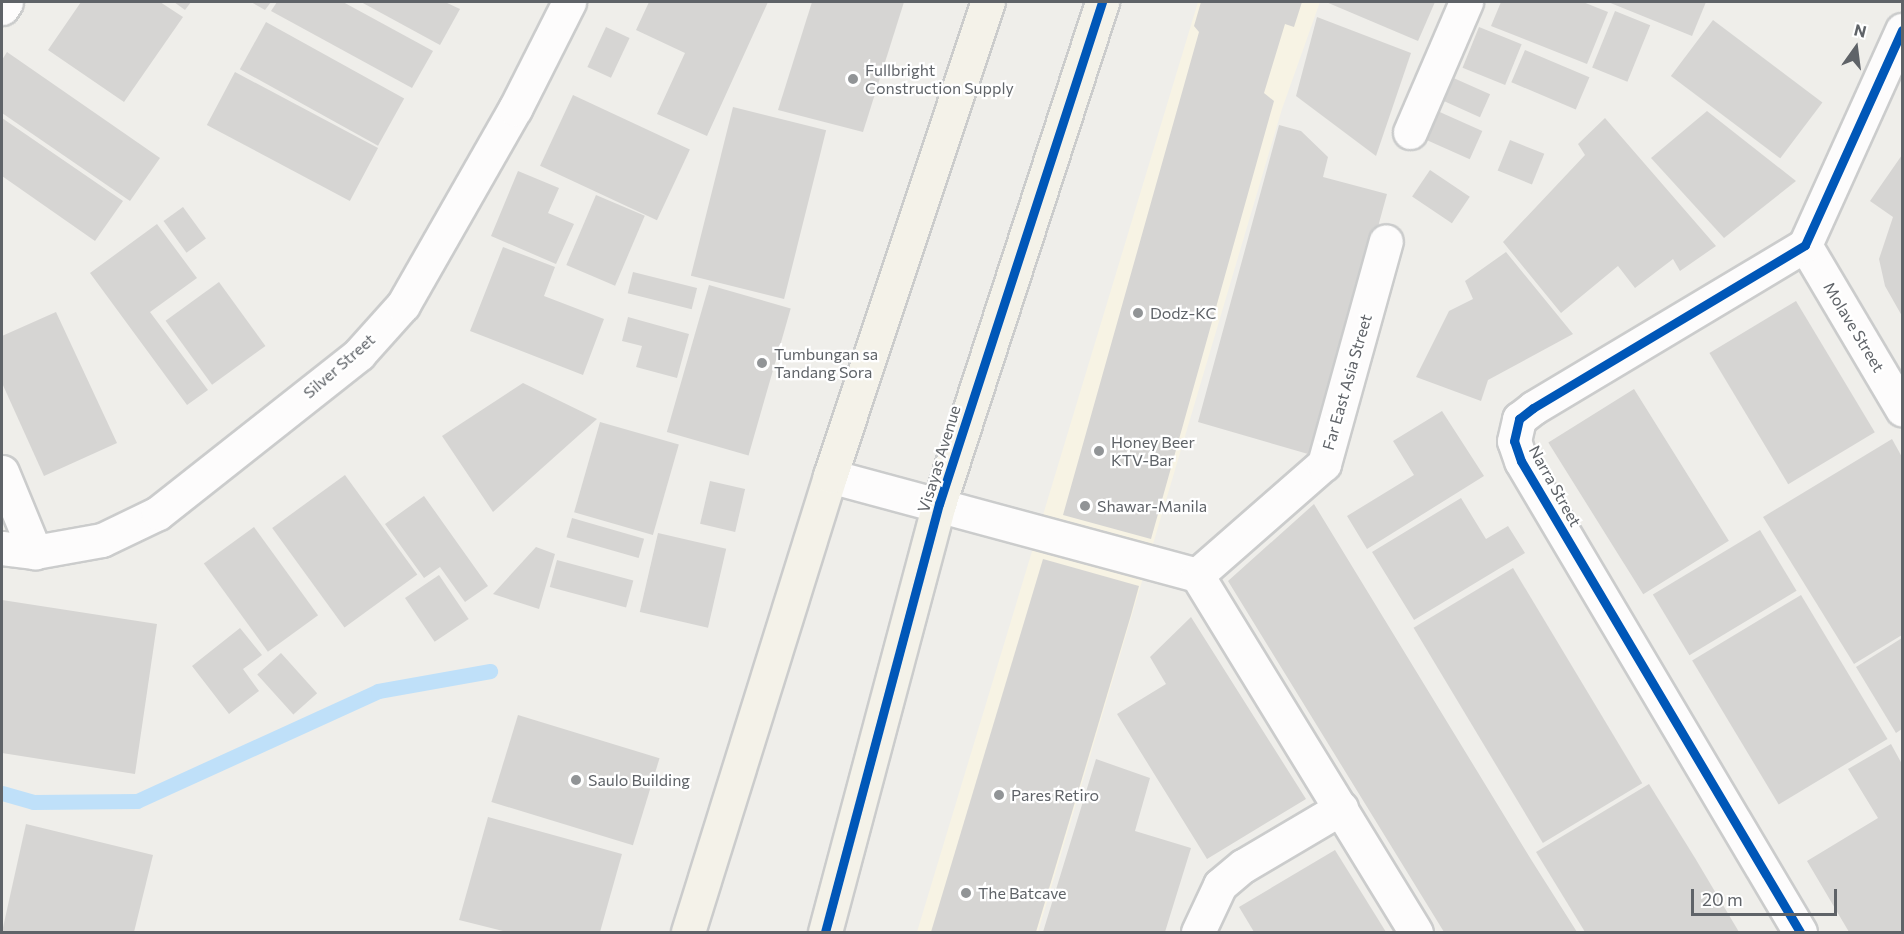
<!DOCTYPE html>
<html>
<head>
<meta charset="utf-8">
<style>
  body { margin:0 }
  #map { position:relative; width:1904px; height:934px; overflow:hidden; background:#efeeea; font-family:Commissioner,sans-serif }
  div>[style] { position:absolute }
  .commercial>* { inset:0; background:#f7f3e4 }
  .stream>* { height:15px; margin:-7.5px; padding:0 7.5px; transform-origin:7.5px; border-radius:7.5px; background:#bfe0f9 }
  .building>* { inset:0; background:#d6d5d3; transform-origin:0 0 }
  .roads { filter:drop-shadow(2px 0 #cbcccc) drop-shadow(-2px 0 #cbcccc) drop-shadow(0 2px #cbcccc) drop-shadow(0 -2px #cbcccc) }
  .minor>* { height:33px; margin:-16.5px; padding:0 16.5px; transform-origin:16.5px; border-radius:16.5px; background:#fdfcfc }
  .major>* { height:33px; margin:-16.5px; padding:0 16.5px; transform-origin:16.5px; border-radius:16.5px; background:#f4f2e9 }
  .cycleway>* { height:9px; margin:-4.5px; padding:0 4.5px; transform-origin:4.5px; border-radius:4.5px; background:#0057b8 }
  .dots>* { width:16px; height:16px; translate:-50% -50%; box-sizing:border-box; border:3px solid #fff; border-radius:50% }
  span { translate:-50% -50%; white-space:nowrap; text-align:center; line-height:1.15; -webkit-text-stroke:4.5px #fff; paint-order:stroke }
  .poi-label { font-size:16px; color:#5f6368 }
  .left { translate:0 -50%; text-align:left }
  .street-label { font-size:16px; color:#5f6368 }
  .frame { position:absolute; inset:0; border:3px solid #5f6368; pointer-events:none }
  .north { position:absolute; left:1826px; top:18px; width:60px; height:60px; -webkit-text-stroke:4px #fff; paint-order:stroke; rotate:14deg; font-size:16px; font-weight:700; line-height:24px; text-align:center; color:#5f6368 }
  .north::after { content:''; display:block; margin:auto; width:21px; height:27px; background:#5f6368; clip-path:polygon(50% 0,100% 100%,50% 72%,0 100%) }
  .scale { position:absolute; left:1691px; top:889px; width:146px; height:27px; box-sizing:border-box; border:3px solid #5f6368; border-top:0; padding-left:8px; font-size:18px; line-height:21px; white-space:nowrap; color:#5f6368; -webkit-text-stroke:4px #fff; paint-order:stroke }
</style>
</head>
<body>
<div id="map">
  <div class="commercial">
    <i style="clip-path:polygon(1198px 2px,1320px 2px,1282px 109px,1038px 932px,917px 932px)"></i>
  </div>
  <div class="stream">
    <i style="left:2px;top:793px;width:32px;rotate:16deg"></i>
    <i style="left:33px;top:802px;width:104px;rotate:-0.6deg"></i>
    <i style="left:137px;top:801px;width:265px;rotate:-24.5deg"></i>
    <i style="left:378px;top:691px;width:114px;rotate:-10.1deg"></i>
  </div>
  <div class="building">
    <i style="clip-path:polygon(81px 2px,160px 2px,183px 17px,124px 102px,48px 50px)"></i>
    <i style="clip-path:polygon(174px 2px,191px 2px,185px 10px)"></i>
    <i style="clip-path:polygon(251px 2px,271px 2px,265px 10px)"></i>
    <i style="clip-path:polygon(277px 2px,343px 2px,433px 51px,412px 88px,271px 11px)"></i>
    <i style="clip-path:polygon(361px 2px,445px 2px,460px 9px,440px 45px)"></i>
    <i style="clip-path:polygon(649px 2px,768px 2px,707px 136px,657px 114px,685px 53px,636px 30px)"></i>
    <i style="clip-path:polygon(812px 2px,904px 2px,863px 132px,778px 110px)"></i>
    <i style="clip-path:polygon(1201px 2px,1302px 2px,1294px 27px,1285px 24px,1264px 93px,1274px 101px,1151px 539px,1063px 515px,1199px 32px,1194px 26px)"></i>
    <i style="clip-path:polygon(1326px 2px,1435px 2px,1418px 41px)"></i>
    <i style="clip-path:polygon(1501px 2px,1583px 2px,1608px 12px,1587px 64px,1491px 26px)"></i>
    <i style="clip-path:polygon(1608px 2px,1706px 2px,1692px 36px)"></i>
    <i style="left:1615px;top:11px;width:38px;height:61px;rotate:22deg"></i>
    <i style="clip-path:polygon(1317px 17px,1411px 53px,1376px 156px,1296px 96px)"></i>
    <i style="left:1713px;top:20px;width:137px;height:70px;rotate:37deg"></i>
    <i style="left:266px;top:22px;width:158px;height:54px;rotate:29deg"></i>
    <i style="left:606px;top:27px;width:26px;height:44px;rotate:25deg"></i>
    <i style="left:1479px;top:27px;width:46px;height:44px;rotate:22deg"></i>
    <i style="left:1525px;top:50px;width:70px;height:35px;rotate:23deg"></i>
    <i style="clip-path:polygon(7px 52px,160px 158px,130px 201px,2px 113px,2px 60px)"></i>
    <i style="left:235px;top:72px;width:162px;height:60px;rotate:28deg"></i>
    <i style="left:1449px;top:76px;width:45px;height:25px;rotate:24deg"></i>
    <i style="left:573px;top:95px;width:129px;height:78px;rotate:25deg"></i>
    <i style="left:733px;top:107px;width:96px;height:174px;rotate:14deg"></i>
    <i style="left:1433px;top:109px;width:54px;height:31px;rotate:24deg"></i>
    <i style="clip-path:polygon(1707px 111px,1796px 181px,1724px 238px,1651px 158px)"></i>
    <i style="clip-path:polygon(2px 118px,123px 201px,95px 241px,2px 176px)"></i>
    <i style="clip-path:polygon(1605px 118px,1716px 246px,1680px 271px,1673px 259px,1635px 288px,1618px 266px,1561px 313px,1503px 242px,1585px 155px,1578px 144px)"></i>
    <i style="clip-path:polygon(1279px 125px,1301px 131px,1328px 157px,1323px 177px,1387px 194px,1315px 456px,1198px 422px)"></i>
    <i style="left:1510px;top:140px;width:37px;height:33px;rotate:22deg"></i>
    <i style="clip-path:polygon(1902px 155px,1902px 316px,1885px 286px,1879px 259px,1893px 217px,1870px 201px)"></i>
    <i style="left:1430px;top:170px;width:48px;height:32px;rotate:34deg"></i>
    <i style="clip-path:polygon(518px 171px,559px 188px,548px 213px,574px 224px,556px 264px,491px 236px)"></i>
    <i style="left:596px;top:195px;width:53px;height:76px;rotate:23deg"></i>
    <i style="left:183px;top:207px;width:39px;height:24px;rotate:54deg"></i>
    <i style="clip-path:polygon(157px 224px,197px 278px,150px 312px,208px 390px,187px 405px,90px 273px)"></i>
    <i style="clip-path:polygon(503px 247px,555px 267px,544px 296px,604px 319px,583px 375px,470px 331px)"></i>
    <i style="clip-path:polygon(1506px 252px,1573px 334px,1488px 380px,1481px 401px,1416px 377px,1449px 311px,1473px 299px,1465px 281px)"></i>
    <i style="left:633px;top:272px;width:66px;height:22px;rotate:14deg"></i>
    <i style="left:219px;top:282px;width:79px;height:66px;rotate:54deg"></i>
    <i style="left:709px;top:285px;width:85px;height:153px;rotate:16deg"></i>
    <i style="left:1796px;top:301px;width:153px;height:101px;rotate:59deg"></i>
    <i style="clip-path:polygon(56px 312px,117px 443px,44px 476px,2px 383px,2px 336px)"></i>
    <i style="clip-path:polygon(628px 317px,689px 334px,677px 378px,636px 367px,642px 346px,622px 341px)"></i>
    <i style="clip-path:polygon(523px 383px,597px 419px,493px 512px,442px 436px)"></i>
    <i style="left:1634px;top:389px;width:179px;height:101px;rotate:58deg"></i>
    <i style="clip-path:polygon(1442px 411px,1484px 476px,1367px 549px,1347px 516px,1414px 475px,1393px 441px)"></i>
    <i style="left:600px;top:422px;width:82px;height:94px;rotate:16deg"></i>
    <i style="clip-path:polygon(1892px 439px,1902px 457px,1902px 635px,1854px 664px,1763px 517px)"></i>
    <i style="left:345px;top:475px;width:123px;height:90px;rotate:54deg"></i>
    <i style="left:710px;top:481px;width:36px;height:44px;rotate:13deg"></i>
    <i style="clip-path:polygon(424px 496px,488px 586px,465px 602px,440px 567px,424px 578px,385px 524px)"></i>
    <i style="clip-path:polygon(1461px 498px,1486px 539px,1508px 526px,1525px 553px,1414px 620px,1372px 552px)"></i>
    <i style="clip-path:polygon(1314px 504px,1532px 861px,1577px 932px,1444px 932px,1228px 581px)"></i>
    <i style="left:572px;top:518px;width:75px;height:20px;rotate:16deg"></i>
    <i style="left:254px;top:527px;width:109px;height:62px;rotate:54deg"></i>
    <i style="left:1760px;top:530px;width:71px;height:125px;rotate:59deg"></i>
    <i style="left:658px;top:533px;width:70px;height:81px;rotate:13deg"></i>
    <i style="clip-path:polygon(536px 547px,555px 554px,539px 609px,493px 594px)"></i>
    <i style="clip-path:polygon(1043px 559px,1139px 586px,1131px 615px,1036px 932px,931px 932px)"></i>
    <i style="left:557px;top:560px;width:79px;height:28px;rotate:15deg"></i>
    <i style="left:1513px;top:568px;width:251px;height:116px;rotate:59deg"></i>
    <i style="left:439px;top:575px;width:53px;height:41px;rotate:56deg"></i>
    <i style="left:1801px;top:595px;width:168px;height:127px;rotate:59deg"></i>
    <i style="clip-path:polygon(2px 600px,157px 624px,135px 774px,2px 753px)"></i>
    <i style="clip-path:polygon(1191px 617px,1306px 799px,1207px 859px,1117px 714px,1166px 684px,1150px 657px)"></i>
    <i style="clip-path:polygon(240px 628px,262px 655px,243px 669px,259px 691px,229px 714px,192px 666px)"></i>
    <i style="clip-path:polygon(1902px 638px,1902px 729px,1896px 733px,1856px 667px)"></i>
    <i style="left:281px;top:653px;width:54px;height:32px;rotate:48deg"></i>
    <i style="left:518px;top:715px;width:148px;height:91px;rotate:17deg"></i>
    <i style="clip-path:polygon(1891px 744px,1902px 764px,1902px 932px,1849px 932px,1807px 861px,1878px 818px,1848px 769px)"></i>
    <i style="clip-path:polygon(1096px 759px,1150px 778px,1135px 831px,1191px 848px,1165px 932px,1043px 932px)"></i>
    <i style="clip-path:polygon(1649px 784px,1695px 858px,1739px 932px,1585px 932px,1536px 852px)"></i>
    <i style="clip-path:polygon(488px 817px,622px 854px,600px 932px,507px 932px,459px 920px)"></i>
    <i style="clip-path:polygon(26px 824px,153px 855px,134px 932px,2px 932px)"></i>
    <i style="clip-path:polygon(1335px 850px,1386px 932px,1254px 932px,1239px 907px)"></i>
  </div>
  <div class="roads">
    <div class="minor">
      <i style="left:2px;top:8px;width:7px;rotate:-56deg"></i>
      <i style="left:1410px;top:132px;width:142px;rotate:-66.7deg"></i>
      <i style="left:1805px;top:245px;width:191px;rotate:59.4deg"></i>
      <i style="left:2px;top:472px;width:87px;rotate:67.6deg"></i>
      <i style="left:830px;top:476px;width:380px;rotate:15.1deg"></i>
      <i style="left:1197px;top:575px;width:419px;rotate:58.5deg"></i>
      <i style="left:2px;top:548px;width:33px;rotate:7deg"></i>
      <i style="left:35px;top:552px;width:68px;rotate:-10.2deg"></i>
      <i style="left:102px;top:540px;width:62px;rotate:-25.7deg"></i>
      <i style="left:158px;top:513px;width:256px;rotate:-38.3deg"></i>
      <i style="left:359px;top:354px;width:66px;rotate:-48.1deg"></i>
      <i style="left:403px;top:305px;width:226px;rotate:-60.3deg"></i>
      <i style="left:515px;top:109px;width:120px;rotate:-63.2deg"></i>
      <i style="left:1197px;top:575px;width:169px;rotate:-41.2deg"></i>
      <i style="left:1324px;top:464px;width:231px;rotate:-74.5deg"></i>
      <i style="left:1198px;top:932px;width:52px;rotate:-64.9deg"></i>
      <i style="left:1220px;top:885px;width:30px;rotate:-40deg"></i>
      <i style="left:1243px;top:866px;width:114px;rotate:-30.6deg"></i>
      <i style="left:1800px;top:932px;width:547px;rotate:-120.64deg"></i>
      <i style="left:1521px;top:461px;width:21px;rotate:-109deg"></i>
      <i style="left:1514px;top:441px;width:23px;rotate:-77deg"></i>
      <i style="left:1519px;top:419px;width:18px;rotate:-38deg"></i>
      <i style="left:1533px;top:408px;width:317px;rotate:-30.9deg"></i>
      <i style="left:1805px;top:245px;width:236px;rotate:-65.7deg"></i>
    </div>
    <div class="major">
      <i style="left:688px;top:932px;width:478px;rotate:-72.7deg"></i>
      <i style="left:830px;top:476px;width:500px;rotate:-71.6deg"></i>
      <i style="left:825px;top:932px;width:443px;rotate:-75.1deg"></i>
      <i style="left:939px;top:504px;width:528px;rotate:-72.01deg"></i>
    </div>
  </div>
  <div class="cycleway">
    <i style="left:825px;top:932px;width:443px;rotate:-75.1deg"></i>
    <i style="left:939px;top:504px;width:528px;rotate:-72.01deg"></i>
    <i style="left:1800px;top:932px;width:547px;rotate:-120.64deg"></i>
    <i style="left:1521px;top:461px;width:21px;rotate:-109deg"></i>
    <i style="left:1514px;top:441px;width:23px;rotate:-77deg"></i>
    <i style="left:1519px;top:419px;width:18px;rotate:-38deg"></i>
    <i style="left:1533px;top:408px;width:317px;rotate:-30.9deg"></i>
    <i style="left:1805px;top:245px;width:236px;rotate:-65.7deg"></i>
  </div>
  <div class="dots">
    <i style="left:853px;top:79px;background:#919496"></i>
    <i style="left:1138px;top:313px;background:#919496"></i>
    <i style="left:762px;top:363px;background:#919496"></i>
    <i style="left:1099px;top:451px;background:#919496"></i>
    <i style="left:1085px;top:506px;background:#919496"></i>
    <i style="left:576px;top:780px;background:#919496"></i>
    <i style="left:999px;top:795px;background:#919496"></i>
    <i style="left:966px;top:893px;background:#919496"></i>
  </div>
  <div class="poi-label">
    <span class="left" style="left:865px;top:79px">Fullbright<br>Construction Supply</span>
    <span class="left" style="left:1150px;top:313px">Dodz-KC</span>
    <span class="left" style="left:774px;top:363px">Tumbungan sa<br>Tandang Sora</span>
    <span class="left" style="left:1111px;top:451px">Honey Beer<br>KTV-Bar</span>
    <span class="left" style="left:1097px;top:506px">Shawar-Manila</span>
    <span class="left" style="left:588px;top:780px">Saulo Building</span>
    <span class="left" style="left:1011px;top:795px">Pares Retiro</span>
    <span class="left" style="left:978px;top:893px">The Batcave</span>
  </div>
  <div class="street-label">
    <span style="left:1854px;top:327px;rotate:59deg">Molave Street</span>
    <span style="left:339px;top:366px;rotate:-41deg">Silver Street</span>
    <span style="left:1347px;top:382px;rotate:-74deg">Far East Asia Street</span>
    <span style="left:939px;top:459px;rotate:-73deg">Visayas Avenue</span>
    <span style="left:1555px;top:486px;rotate:61deg">Narra Street</span>
  </div>
  <div class="frame"></div>
  <div class="north">N</div>
  <div class="scale">20 m</div>
</div>
</body>
</html>
